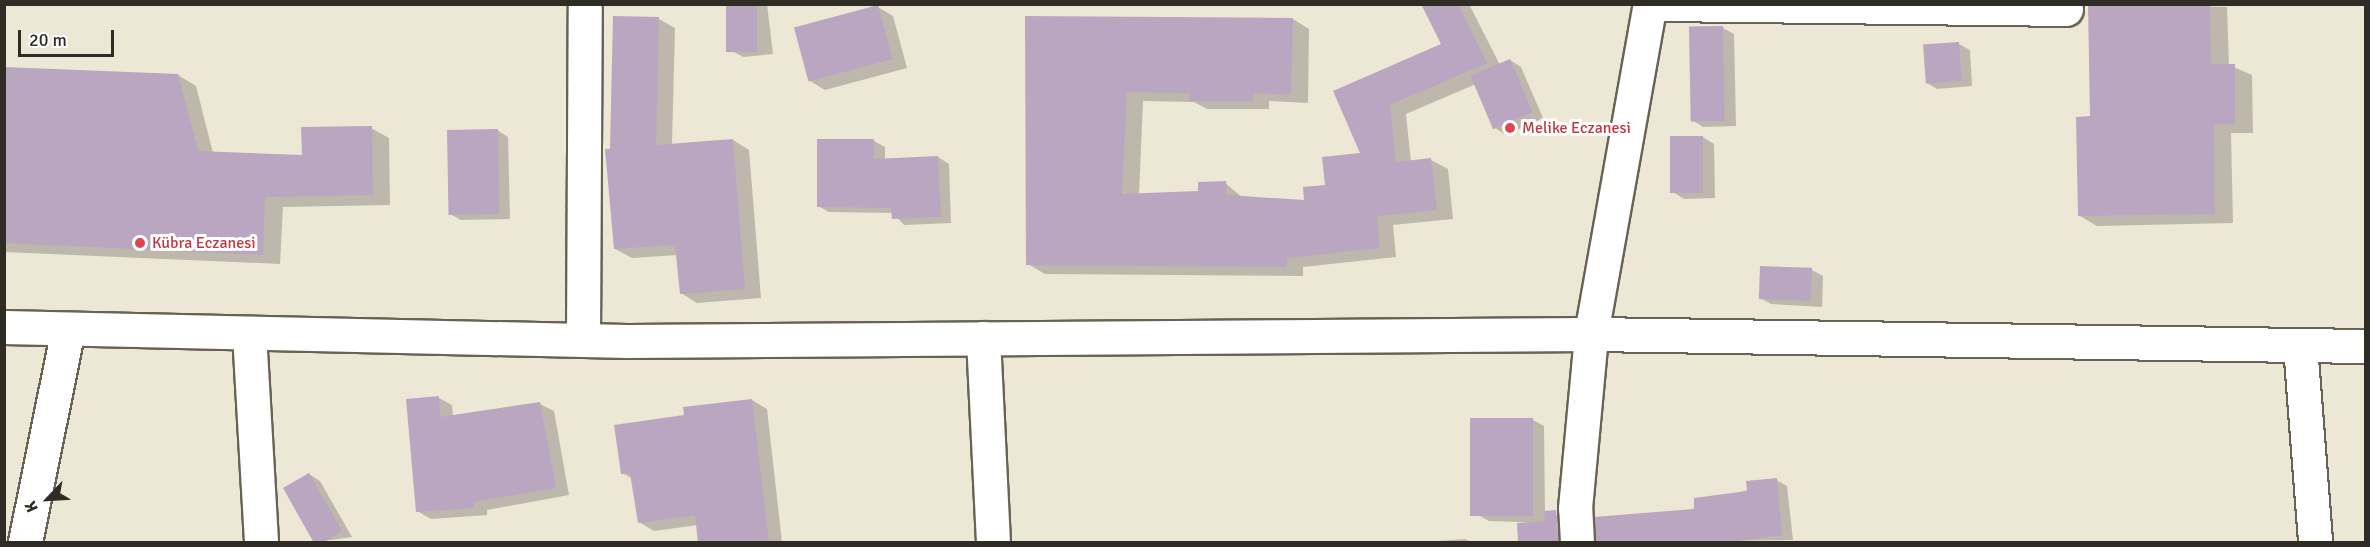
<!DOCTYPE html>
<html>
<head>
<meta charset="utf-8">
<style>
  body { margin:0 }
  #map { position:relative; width:2370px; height:547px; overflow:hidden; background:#ede7d6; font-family:Signika,sans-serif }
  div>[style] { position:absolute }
  .shadow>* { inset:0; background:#0003 }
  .building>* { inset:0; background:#baa6c0; transform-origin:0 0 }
  .roads { filter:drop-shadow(2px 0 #686354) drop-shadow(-2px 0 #686354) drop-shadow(0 2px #686354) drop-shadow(0 -2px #686354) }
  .minor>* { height:33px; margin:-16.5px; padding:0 16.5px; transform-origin:16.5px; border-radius:16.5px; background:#fff }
  .dots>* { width:16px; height:16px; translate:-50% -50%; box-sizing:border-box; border:3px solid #fff; border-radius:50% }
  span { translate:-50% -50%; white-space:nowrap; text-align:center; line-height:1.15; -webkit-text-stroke:6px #fff; paint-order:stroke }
  .health-label { font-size:16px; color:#be3a42 }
  .left { translate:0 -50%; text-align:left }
  .frame { position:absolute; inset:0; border:6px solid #2e2c25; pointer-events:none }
  .north { position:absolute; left:18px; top:469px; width:60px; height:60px; -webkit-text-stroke:4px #fff; paint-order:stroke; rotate:245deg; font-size:16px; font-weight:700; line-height:24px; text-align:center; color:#2e2c25 }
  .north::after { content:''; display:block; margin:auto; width:21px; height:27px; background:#2e2c25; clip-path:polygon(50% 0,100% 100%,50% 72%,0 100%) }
  .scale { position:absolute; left:18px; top:30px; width:96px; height:27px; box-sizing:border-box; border:3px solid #2e2c25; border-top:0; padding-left:8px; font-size:18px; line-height:21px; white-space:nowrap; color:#2e2c25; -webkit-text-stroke:4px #fff; paint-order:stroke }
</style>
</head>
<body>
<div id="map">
  <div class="shadow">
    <i style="clip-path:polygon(727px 4px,767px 4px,773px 54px,743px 57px,732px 51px)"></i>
    <i style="clip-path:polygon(1430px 4px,1469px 4px,1500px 65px,1510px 60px,1521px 67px,1543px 118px,1506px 135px,1495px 128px,1476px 84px,1406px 114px,1411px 162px,1431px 160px,1448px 169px,1453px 219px,1393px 225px,1396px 257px,1303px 267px,1303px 276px,1045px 274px,1028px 264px,1026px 17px,1293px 19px,1309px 29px,1308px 103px,1269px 101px,1269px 109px,1207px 109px,1194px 102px,1143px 101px,1139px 195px,1200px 193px,1225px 183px,1242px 197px,1306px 201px,1362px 154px,1335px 91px,1443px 45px)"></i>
    <i style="clip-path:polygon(2089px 4px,2227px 7px,2229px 65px,2252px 75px,2253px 133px,2231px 133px,2233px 223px,2097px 226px,2080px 216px,2092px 118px)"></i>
    <i style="clip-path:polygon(878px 7px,893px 16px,907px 68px,825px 90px,810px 81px)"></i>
    <i style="clip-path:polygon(659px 19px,675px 28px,672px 145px,733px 140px,749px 150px,761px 298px,697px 303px,681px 293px,678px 255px,632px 258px,615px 249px,611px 150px)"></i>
    <i style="clip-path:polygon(1723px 28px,1734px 34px,1736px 126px,1703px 127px,1692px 120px)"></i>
    <i style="clip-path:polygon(1959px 44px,1970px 50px,1972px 86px,1937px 89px,1927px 83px)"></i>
    <i style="clip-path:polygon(4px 68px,178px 75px,196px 86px,213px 153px,303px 157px,371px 128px,389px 138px,390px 205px,283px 207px,280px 264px,4px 252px)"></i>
    <i style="clip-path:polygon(497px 130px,508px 137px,510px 219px,461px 220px,450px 214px)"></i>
    <i style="clip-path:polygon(1703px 137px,1714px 144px,1715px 198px,1684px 199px,1673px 192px)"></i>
    <i style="clip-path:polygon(874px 141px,885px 147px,885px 160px,938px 157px,949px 164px,951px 223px,904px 225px,893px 213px,829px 212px,818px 206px)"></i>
    <i style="clip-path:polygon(1812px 270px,1823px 276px,1822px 307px,1771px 304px,1760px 298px)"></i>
    <i style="clip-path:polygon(439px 398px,452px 405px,453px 416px,540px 404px,554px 411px,569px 495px,487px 510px,487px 515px,431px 519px,417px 511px)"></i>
    <i style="clip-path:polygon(752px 400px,767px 409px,782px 542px,700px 542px,698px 525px,654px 531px,639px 522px,633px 479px,622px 473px,686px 417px)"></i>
    <i style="clip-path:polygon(1472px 419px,1533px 420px,1544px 426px,1545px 512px,1567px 518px,1570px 542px,1548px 542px,1546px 523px,1489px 521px,1478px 515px)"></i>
    <i style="clip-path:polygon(309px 474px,320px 481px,352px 537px,316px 542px)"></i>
    <i style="clip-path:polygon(1776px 480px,1787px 486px,1793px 540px,1596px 542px)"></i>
    <i style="clip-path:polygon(1465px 539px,1472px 542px,1423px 542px)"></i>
  </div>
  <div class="building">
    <i style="left:726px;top:4px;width:31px;height:48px"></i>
    <i style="clip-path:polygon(1421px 4px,1458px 4px,1487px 63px,1390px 105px,1396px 162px,1431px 158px,1437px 210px,1377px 216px,1380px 248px,1287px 258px,1287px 267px,1026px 265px,1025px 16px,1293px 18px,1291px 95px,1253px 93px,1253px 101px,1189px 101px,1189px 93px,1127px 92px,1122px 194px,1198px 191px,1198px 182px,1226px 181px,1227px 195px,1304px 200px,1303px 187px,1325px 185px,1322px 157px,1360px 153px,1333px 91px,1441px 44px)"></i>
    <i style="clip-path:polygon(2088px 4px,2210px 4px,2211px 64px,2235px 64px,2235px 124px,2214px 124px,2215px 214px,2078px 216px,2076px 117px,2090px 116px)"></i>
    <i style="left:878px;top:5px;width:56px;height:87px;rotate:75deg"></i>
    <i style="clip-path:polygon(613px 16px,659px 17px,656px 145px,733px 139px,745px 289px,680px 294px,675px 245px,614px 249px,605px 149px,610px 149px)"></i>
    <i style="left:1723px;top:26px;width:95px;height:34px;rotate:89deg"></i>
    <i style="left:1959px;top:42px;width:39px;height:36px;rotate:86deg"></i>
    <i style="left:1510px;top:59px;width:58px;height:43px;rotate:67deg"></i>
    <i style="clip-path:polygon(4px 67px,178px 74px,198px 151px,302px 155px,301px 127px,372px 126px,373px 195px,265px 197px,263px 255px,4px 243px)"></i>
    <i style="left:498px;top:129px;width:85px;height:51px;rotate:89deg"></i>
    <i style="left:1670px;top:136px;width:33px;height:57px"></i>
    <i style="clip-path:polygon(817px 139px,874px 139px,874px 159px,938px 156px,941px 217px,892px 219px,891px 208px,817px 207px)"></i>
    <i style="left:1760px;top:266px;width:52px;height:33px;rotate:2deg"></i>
    <i style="clip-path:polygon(439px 396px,440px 417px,540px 402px,556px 488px,474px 502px,474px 508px,416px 512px,406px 399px)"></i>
    <i style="clip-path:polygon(752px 399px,769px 543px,698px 543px,695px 515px,638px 523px,630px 473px,621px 474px,614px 425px,684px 415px,683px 407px)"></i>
    <i style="left:1470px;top:418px;width:63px;height:98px"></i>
    <i style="clip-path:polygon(309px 473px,342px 531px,322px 543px,314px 543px,283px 488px)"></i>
    <i style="clip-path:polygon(1777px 478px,1782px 535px,1724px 543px,1595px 543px,1594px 517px,1694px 509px,1694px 498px,1747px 491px,1746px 481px)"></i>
    <i style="clip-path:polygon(1556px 510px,1558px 543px,1518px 543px,1517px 523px,1545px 521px,1544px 511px)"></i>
  </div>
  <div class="roads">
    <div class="minor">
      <i style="left:1661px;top:4px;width:405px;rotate:0.7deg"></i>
      <i style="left:4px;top:327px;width:623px;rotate:1.29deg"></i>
      <i style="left:627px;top:341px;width:964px;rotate:-0.42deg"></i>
      <i style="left:1591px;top:334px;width:775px;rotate:0.89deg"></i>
      <i style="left:249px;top:333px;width:209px;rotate:86.7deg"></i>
      <i style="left:983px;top:338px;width:204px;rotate:87.2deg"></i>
      <i style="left:583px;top:340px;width:336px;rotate:-89.7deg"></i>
      <i style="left:2300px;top:345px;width:198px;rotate:85.6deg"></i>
      <i style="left:25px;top:542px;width:217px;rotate:-78.6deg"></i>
      <i style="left:1577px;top:542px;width:34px;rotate:-93deg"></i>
      <i style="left:1575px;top:508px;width:175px;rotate:-84.7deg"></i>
      <i style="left:1591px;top:334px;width:335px;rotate:-79.9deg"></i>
    </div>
  </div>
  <div class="dots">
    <i style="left:1510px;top:128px;background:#e0444e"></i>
    <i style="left:140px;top:243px;background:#e0444e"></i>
  </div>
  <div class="health-label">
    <span class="left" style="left:1522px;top:128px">Melike Eczanesi</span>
    <span class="left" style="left:152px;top:243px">Kübra Eczanesi</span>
  </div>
  <div class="frame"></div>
  <div class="north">K</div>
  <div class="scale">20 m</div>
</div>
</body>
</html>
